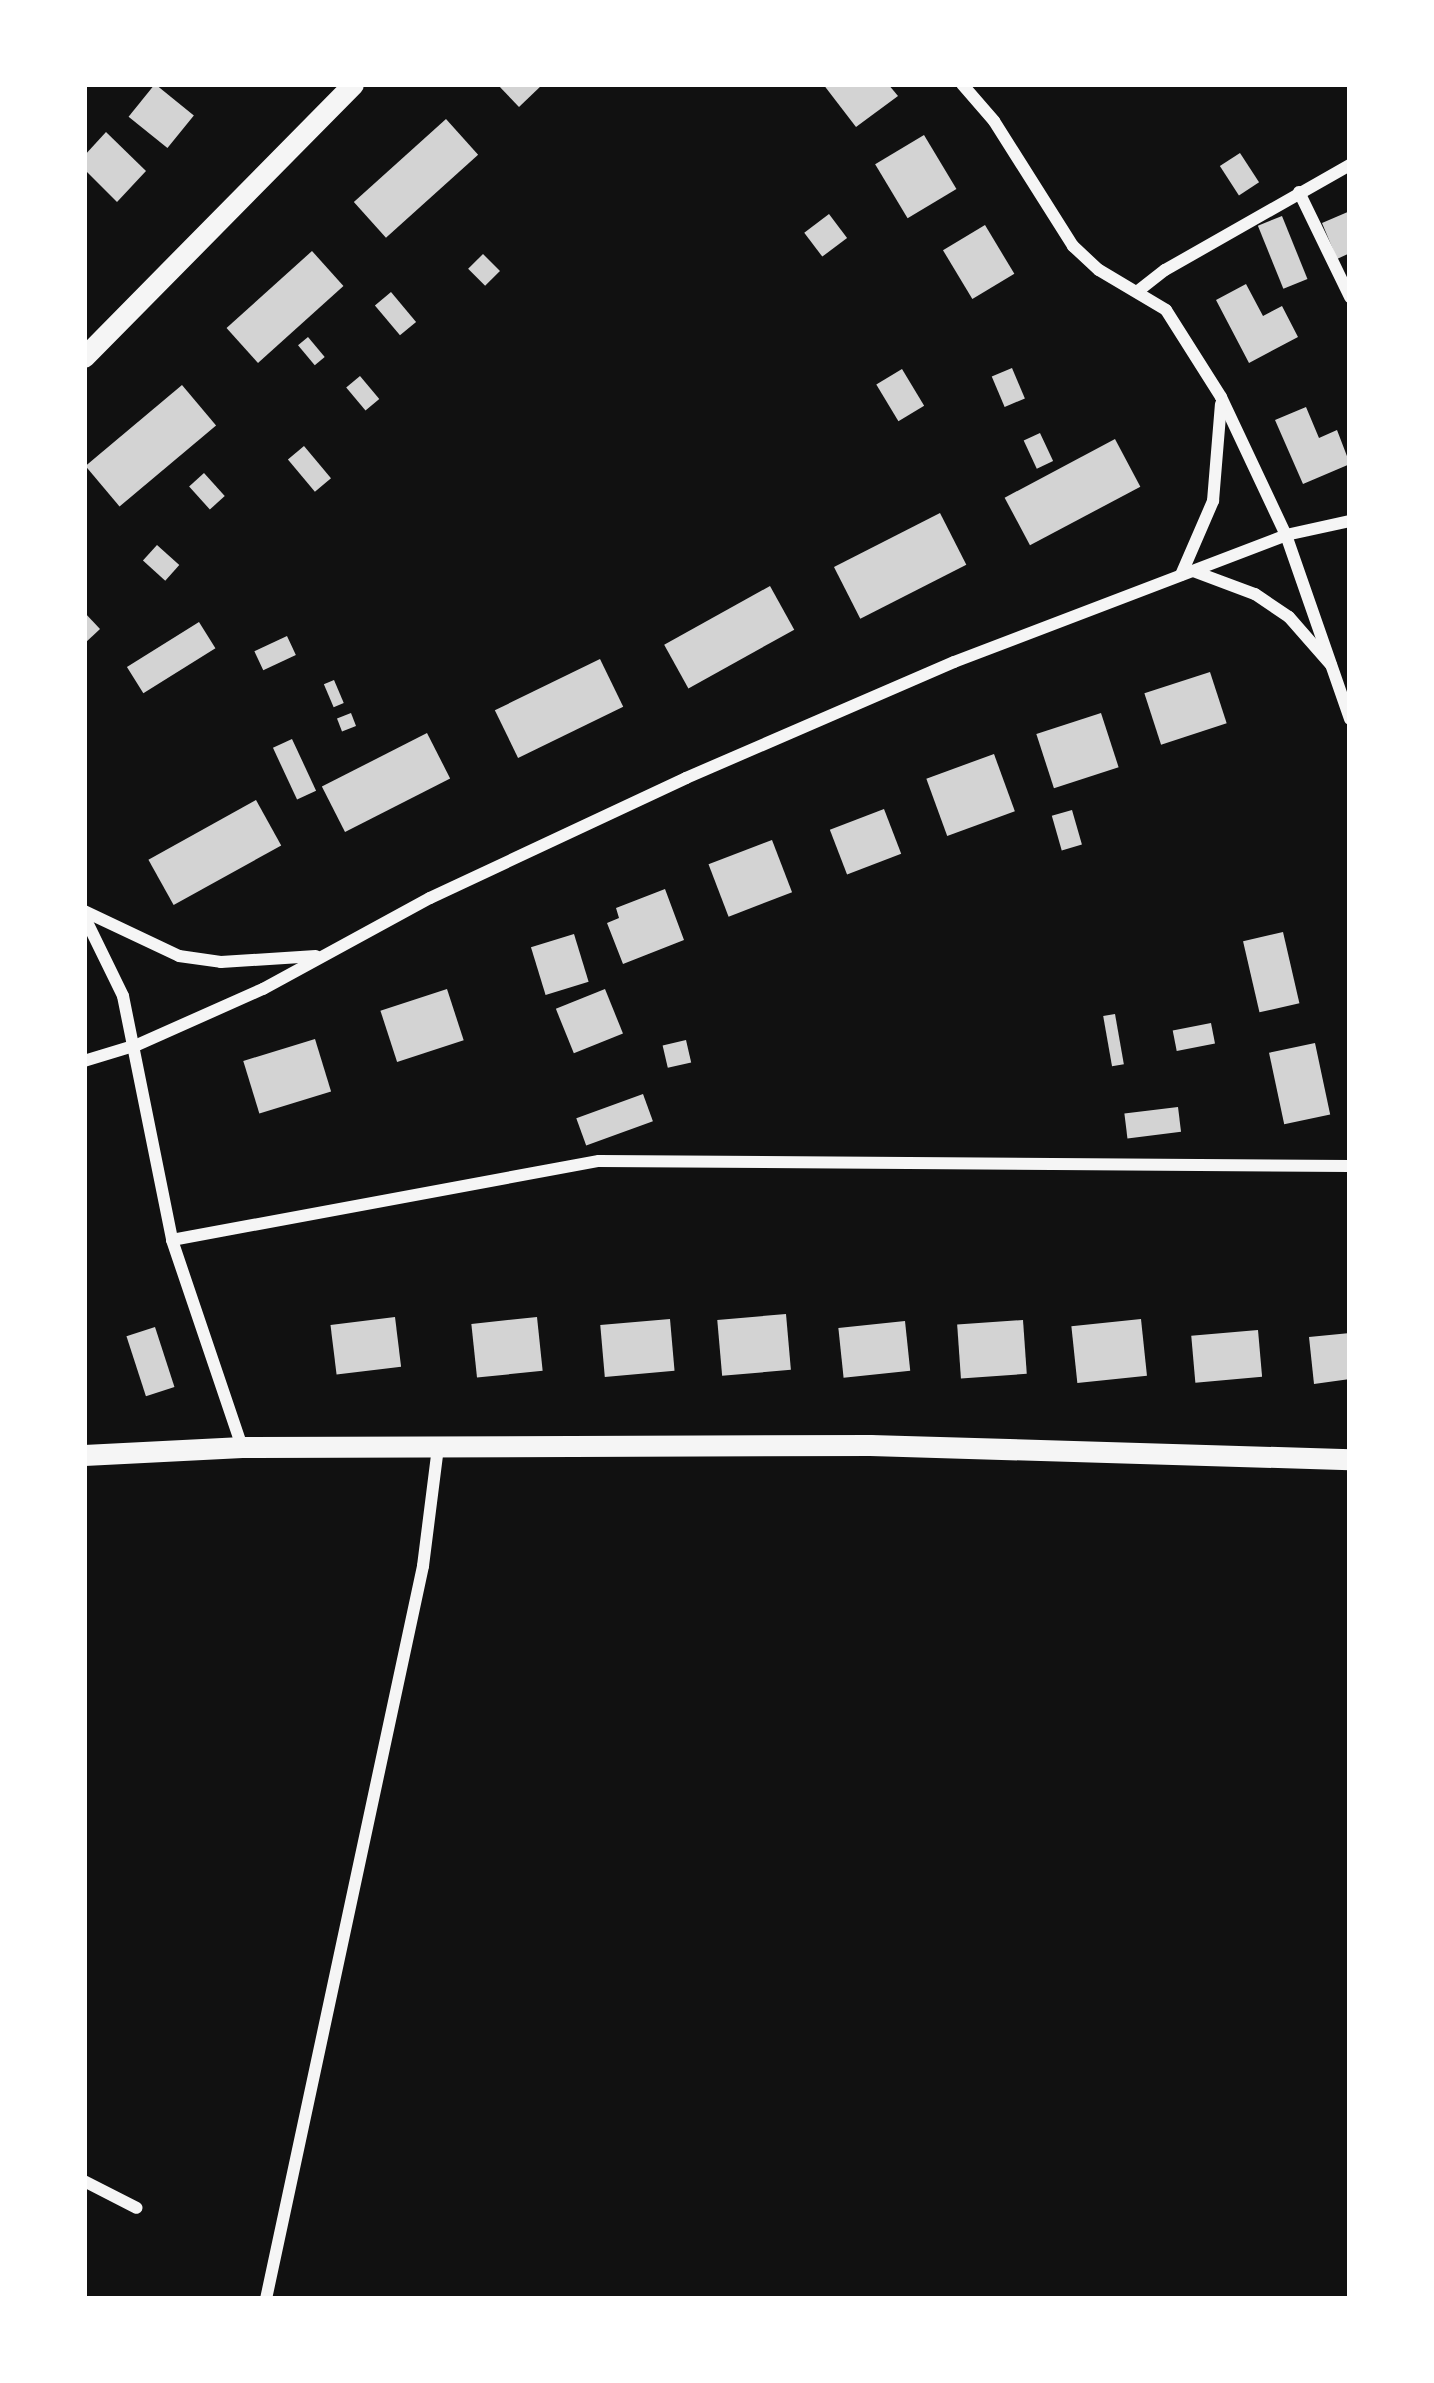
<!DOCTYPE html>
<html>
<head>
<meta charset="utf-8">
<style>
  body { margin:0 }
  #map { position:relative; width:1434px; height:2383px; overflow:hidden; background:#111; font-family:"Open Sans",sans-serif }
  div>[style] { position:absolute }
  .building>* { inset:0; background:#d3d3d3; transform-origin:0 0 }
  .minor>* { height:12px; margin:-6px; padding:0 6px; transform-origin:6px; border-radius:6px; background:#f5f5f5 }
  .tertiary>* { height:21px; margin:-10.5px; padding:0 10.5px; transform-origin:10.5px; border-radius:10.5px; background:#f5f5f5 }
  span { translate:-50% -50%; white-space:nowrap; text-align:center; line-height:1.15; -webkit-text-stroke:9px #fff; paint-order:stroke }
  .frame { position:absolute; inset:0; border:87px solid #fff; pointer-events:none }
</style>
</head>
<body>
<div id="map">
  <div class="building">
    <i style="left:155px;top:84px;width:50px;height:42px;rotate:39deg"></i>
    <i style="clip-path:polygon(497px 84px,543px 84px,519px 107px)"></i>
    <i style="clip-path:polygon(823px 84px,888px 84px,898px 96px,856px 127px)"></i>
    <i style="left:446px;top:119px;width:48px;height:124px;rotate:48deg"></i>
    <i style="clip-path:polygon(106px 132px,146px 171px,117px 202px,84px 169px,84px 156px)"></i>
    <i style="left:924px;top:135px;width:63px;height:57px;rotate:59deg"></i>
    <i style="left:1240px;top:153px;width:35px;height:24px;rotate:57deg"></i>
    <i style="clip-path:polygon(1350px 211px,1350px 253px,1337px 259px,1322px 223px)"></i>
    <i style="left:829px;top:214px;width:30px;height:31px;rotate:53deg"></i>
    <i style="left:1282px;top:216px;width:68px;height:26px;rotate:68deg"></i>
    <i style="left:985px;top:225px;width:57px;height:49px;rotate:59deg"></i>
    <i style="left:312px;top:251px;width:47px;height:115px;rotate:48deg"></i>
    <i style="left:483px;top:254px;width:24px;height:21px;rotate:45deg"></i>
    <i style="clip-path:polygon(1246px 284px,1263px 316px,1282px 306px,1298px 337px,1249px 363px,1216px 300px)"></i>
    <i style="left:391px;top:292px;width:39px;height:21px;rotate:50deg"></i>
    <i style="left:308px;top:337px;width:26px;height:13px;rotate:50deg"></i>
    <i style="left:1012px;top:368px;width:33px;height:22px;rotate:67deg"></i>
    <i style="left:902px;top:369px;width:43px;height:30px;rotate:59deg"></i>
    <i style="left:360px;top:376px;width:30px;height:18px;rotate:50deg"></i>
    <i style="left:182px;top:385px;width:53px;height:126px;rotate:50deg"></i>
    <i style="clip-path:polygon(1306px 407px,1319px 438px,1337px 430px,1350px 464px,1303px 484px,1275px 420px)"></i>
    <i style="left:1040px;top:433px;width:31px;height:18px;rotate:65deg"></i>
    <i style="left:1115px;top:439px;width:54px;height:125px;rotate:62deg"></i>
    <i style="left:304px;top:446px;width:42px;height:21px;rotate:50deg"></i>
    <i style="left:204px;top:473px;width:31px;height:20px;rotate:48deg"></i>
    <i style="left:940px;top:513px;width:58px;height:119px;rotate:63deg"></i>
    <i style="left:157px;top:545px;width:30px;height:21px;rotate:42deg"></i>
    <i style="left:770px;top:586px;width:50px;height:121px;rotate:61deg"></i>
    <i style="clip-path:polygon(84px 612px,100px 629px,84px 644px)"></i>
    <i style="left:199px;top:622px;width:31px;height:85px;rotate:58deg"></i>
    <i style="left:287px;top:636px;width:21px;height:36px;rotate:65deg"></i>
    <i style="left:600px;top:659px;width:53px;height:117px;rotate:64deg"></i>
    <i style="left:1210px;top:672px;width:54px;height:69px;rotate:72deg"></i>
    <i style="left:334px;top:680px;width:25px;height:11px;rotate:67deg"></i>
    <i style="left:351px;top:713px;width:14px;height:15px;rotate:69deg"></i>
    <i style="left:1101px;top:713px;width:57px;height:68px;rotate:72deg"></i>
    <i style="left:427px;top:733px;width:51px;height:118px;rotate:63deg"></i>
    <i style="left:292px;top:739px;width:57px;height:21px;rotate:65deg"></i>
    <i style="left:994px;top:754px;width:61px;height:72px;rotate:70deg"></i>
    <i style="left:256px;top:800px;width:52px;height:123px;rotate:61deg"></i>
    <i style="left:884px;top:809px;width:48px;height:58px;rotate:69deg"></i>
    <i style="left:1072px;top:810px;width:36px;height:21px;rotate:74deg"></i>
    <i style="left:772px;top:840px;width:56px;height:68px;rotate:69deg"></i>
    <i style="clip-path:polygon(665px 889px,684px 940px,623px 964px,607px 923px,619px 918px,616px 908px)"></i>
    <i style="left:1283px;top:932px;width:73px;height:41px;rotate:77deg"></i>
    <i style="left:574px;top:934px;width:50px;height:45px;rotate:73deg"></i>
    <i style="left:447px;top:989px;width:54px;height:70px;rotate:72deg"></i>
    <i style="left:605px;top:989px;width:48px;height:53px;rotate:68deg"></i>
    <i style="left:1115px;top:1014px;width:51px;height:12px;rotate:80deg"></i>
    <i style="left:1211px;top:1023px;width:21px;height:39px;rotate:79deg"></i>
    <i style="left:315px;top:1039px;width:55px;height:75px;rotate:73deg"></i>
    <i style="left:686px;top:1040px;width:23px;height:24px;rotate:77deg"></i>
    <i style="left:1315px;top:1043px;width:73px;height:47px;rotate:78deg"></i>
    <i style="left:643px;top:1094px;width:29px;height:71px;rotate:70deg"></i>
    <i style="left:1178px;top:1107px;width:25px;height:54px;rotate:83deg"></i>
    <i style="left:786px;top:1314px;width:56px;height:69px;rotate:85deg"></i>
    <i style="left:395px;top:1317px;width:50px;height:65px;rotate:83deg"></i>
    <i style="left:537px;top:1317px;width:54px;height:66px;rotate:84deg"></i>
    <i style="left:670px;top:1319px;width:52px;height:70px;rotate:85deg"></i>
    <i style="left:1141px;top:1319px;width:57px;height:70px;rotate:84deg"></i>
    <i style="left:1023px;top:1320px;width:54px;height:66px;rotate:86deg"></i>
    <i style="left:905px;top:1321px;width:50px;height:67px;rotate:84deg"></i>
    <i style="left:155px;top:1327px;width:63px;height:30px;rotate:72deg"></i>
    <i style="left:1258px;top:1330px;width:47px;height:67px;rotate:85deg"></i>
    <i style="clip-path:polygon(1350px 1333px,1350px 1379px,1314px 1384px,1309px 1337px)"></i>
  </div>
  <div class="minor">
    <i style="left:962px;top:84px;width:49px;rotate:49.1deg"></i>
    <i style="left:994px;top:121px;width:148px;rotate:57.7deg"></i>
    <i style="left:1073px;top:246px;width:35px;rotate:43deg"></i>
    <i style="left:1099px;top:270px;width:78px;rotate:30.8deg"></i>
    <i style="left:1166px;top:310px;width:103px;rotate:57.7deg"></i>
    <i style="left:1221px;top:397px;width:153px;rotate:64.8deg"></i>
    <i style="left:1286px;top:535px;width:195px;rotate:70.8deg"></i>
    <i style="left:1299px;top:192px;width:117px;rotate:64.1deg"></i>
    <i style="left:1138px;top:291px;width:34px;rotate:-38deg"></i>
    <i style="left:1165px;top:270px;width:213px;rotate:-29.6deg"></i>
    <i style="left:1193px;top:571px;width:66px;rotate:20.4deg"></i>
    <i style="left:1255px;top:594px;width:41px;rotate:34.1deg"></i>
    <i style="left:1289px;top:617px;width:64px;rotate:48.8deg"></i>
    <i style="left:1181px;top:575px;width:81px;rotate:-66.6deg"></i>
    <i style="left:1213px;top:501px;width:97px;rotate:-85.3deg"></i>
    <i style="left:84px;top:911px;width:105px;rotate:25.3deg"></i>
    <i style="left:179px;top:956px;width:42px;rotate:8.1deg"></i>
    <i style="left:221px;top:962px;width:95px;rotate:-3.6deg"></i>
    <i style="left:84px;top:916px;width:89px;rotate:64deg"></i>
    <i style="left:123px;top:996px;width:249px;rotate:78.6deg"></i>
    <i style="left:172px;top:1240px;width:219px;rotate:71.3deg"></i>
    <i style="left:84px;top:1061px;width:55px;rotate:-16.8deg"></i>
    <i style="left:137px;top:1045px;width:138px;rotate:-24deg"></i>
    <i style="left:263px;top:989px;width:190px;rotate:-28.6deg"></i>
    <i style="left:430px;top:898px;width:283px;rotate:-25.1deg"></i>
    <i style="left:686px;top:778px;width:292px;rotate:-23.4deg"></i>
    <i style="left:954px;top:662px;width:355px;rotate:-20.9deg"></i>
    <i style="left:1286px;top:535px;width:66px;rotate:-12.3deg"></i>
    <i style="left:172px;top:1240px;width:434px;rotate:-10.5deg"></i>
    <i style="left:599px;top:1161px;width:751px;rotate:0.38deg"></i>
    <i style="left:84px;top:2181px;width:59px;rotate:27deg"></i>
    <i style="left:266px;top:2299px;width:750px;rotate:-77.91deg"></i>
    <i style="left:423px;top:1566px;width:120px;rotate:-82.8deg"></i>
  </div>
  <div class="tertiary">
    <i style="left:84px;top:357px;width:383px;rotate:-45.4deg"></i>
    <i style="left:84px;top:1455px;width:158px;rotate:-2.9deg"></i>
    <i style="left:242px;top:1447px;width:628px;rotate:-0.18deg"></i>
    <i style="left:870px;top:1445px;width:480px;rotate:1.7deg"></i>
  </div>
  <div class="frame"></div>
</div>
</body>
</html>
